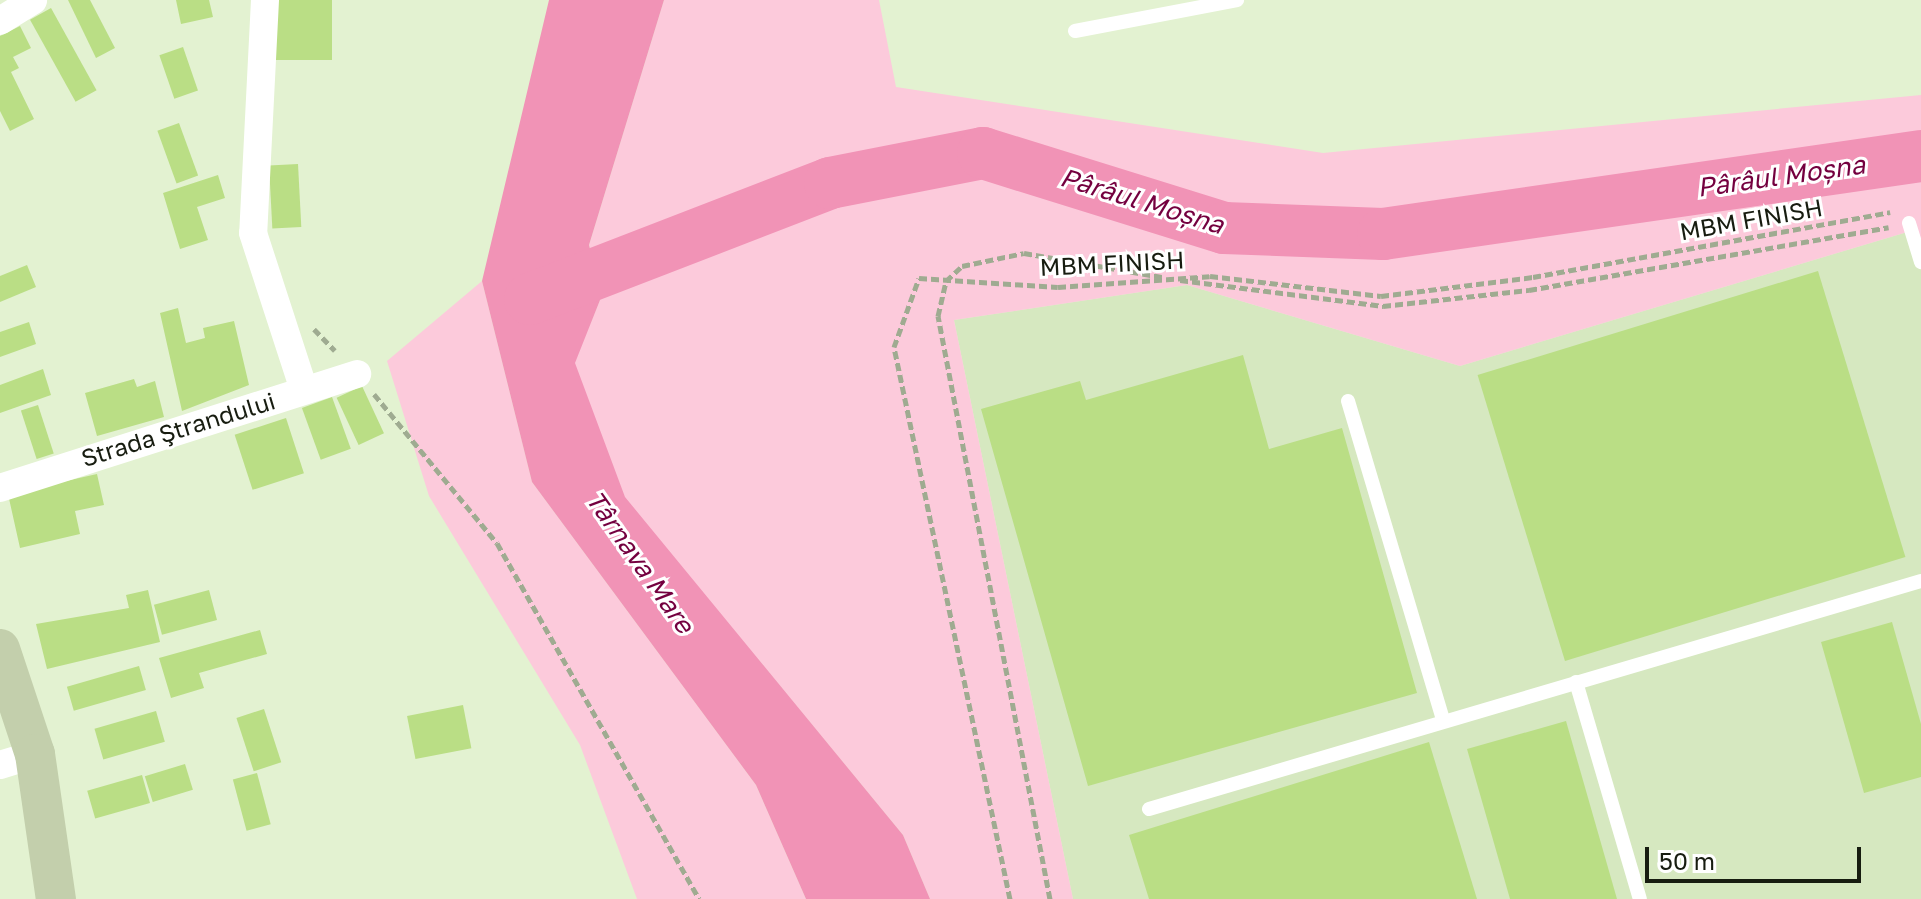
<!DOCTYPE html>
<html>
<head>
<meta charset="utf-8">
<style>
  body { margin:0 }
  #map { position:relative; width:1921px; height:899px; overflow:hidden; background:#e3f2d1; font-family:"Golos Text",sans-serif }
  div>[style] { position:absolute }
  .built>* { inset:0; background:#d6e8c0 }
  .green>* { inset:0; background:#fccadb }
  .water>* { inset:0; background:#f193b6 }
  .river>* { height:52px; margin:-26px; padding:0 26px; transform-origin:26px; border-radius:26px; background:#f193b6 }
  .building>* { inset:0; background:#bade85; transform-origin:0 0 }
  .path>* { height:5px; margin-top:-2.5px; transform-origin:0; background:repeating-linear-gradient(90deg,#9fab91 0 8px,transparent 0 12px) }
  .service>* { height:14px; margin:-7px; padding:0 7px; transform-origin:7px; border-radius:7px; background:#fff }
  .minor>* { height:28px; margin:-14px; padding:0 14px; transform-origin:14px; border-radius:14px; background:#fff }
  .secondary>* { height:40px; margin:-20px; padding:0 20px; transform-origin:20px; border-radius:20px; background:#c3cfac }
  span { translate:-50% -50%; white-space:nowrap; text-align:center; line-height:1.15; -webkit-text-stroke:6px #fff; paint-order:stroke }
  .street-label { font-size:24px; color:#171c10 }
  .water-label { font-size:26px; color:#74003f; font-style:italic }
  .scale { position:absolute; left:1645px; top:847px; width:216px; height:36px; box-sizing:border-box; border:4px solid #171c10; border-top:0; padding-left:10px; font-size:24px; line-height:28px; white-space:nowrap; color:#171c10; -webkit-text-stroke:6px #fff; paint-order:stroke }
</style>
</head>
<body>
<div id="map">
  <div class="built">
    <i style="clip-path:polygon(1914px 230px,1921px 253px,1921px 899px,1073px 899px,954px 320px,1187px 285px,1460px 366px)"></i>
  </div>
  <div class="green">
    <i style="clip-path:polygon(664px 0,879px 0,896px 87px,1323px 153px,1921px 95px,1921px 253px,1914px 230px,1460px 366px,1187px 285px,954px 320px,1073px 899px,930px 899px,903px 835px,625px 498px,574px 363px,602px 295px,589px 245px)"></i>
    <i style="clip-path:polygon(482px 281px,532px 482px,756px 785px,806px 899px,637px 899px,580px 745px,429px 496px,387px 361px)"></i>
  </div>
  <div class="water">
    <i style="clip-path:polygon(549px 0,664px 0,589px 245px,602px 295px,575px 363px,625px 497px,903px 835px,930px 899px,806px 899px,756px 785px,532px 482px,482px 281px)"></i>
  </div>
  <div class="river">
    <i style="left:530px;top:299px;width:322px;rotate:-21.1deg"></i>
    <i style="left:830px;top:183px;width:156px;rotate:-11.1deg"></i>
    <i style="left:983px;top:153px;width:252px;rotate:17.3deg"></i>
    <i style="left:1224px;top:228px;width:159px;rotate:2.2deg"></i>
    <i style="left:1383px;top:234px;width:544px;rotate:-8.25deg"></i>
  </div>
  <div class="building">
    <i style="clip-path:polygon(68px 0,90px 0,115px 48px,96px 58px)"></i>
    <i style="clip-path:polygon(176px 0,209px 0,213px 17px,181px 24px)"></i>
    <i style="left:276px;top:0;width:56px;height:60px"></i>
    <i style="left:51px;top:8px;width:94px;height:24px;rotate:61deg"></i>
    <i style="clip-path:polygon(20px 26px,31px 48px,13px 57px,19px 68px,11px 72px,34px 119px,10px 131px,0 111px,0 36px)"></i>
    <i style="left:183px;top:47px;width:46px;height:25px;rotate:71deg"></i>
    <i style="left:179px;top:123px;width:56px;height:23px;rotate:70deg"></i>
    <i style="left:298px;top:164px;width:63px;height:29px;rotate:87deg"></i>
    <i style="clip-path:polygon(218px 175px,225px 198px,197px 207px,208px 240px,180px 249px,163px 193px)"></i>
    <i style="clip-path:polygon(27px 265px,36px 287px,0 302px,0 276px)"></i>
    <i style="left:1818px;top:271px;width:299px;height:356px;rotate:73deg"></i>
    <i style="clip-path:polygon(178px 308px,186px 343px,205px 338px,203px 328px,234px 321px,249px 385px,182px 411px,160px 313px)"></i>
    <i style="clip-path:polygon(29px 322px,36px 344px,0 357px,0 332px)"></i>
    <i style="clip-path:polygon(1243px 355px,1269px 449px,1342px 428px,1417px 693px,1088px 786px,981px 409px,1080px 381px,1086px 400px)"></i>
    <i style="clip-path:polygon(43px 369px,51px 395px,0 413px,0 385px)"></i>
    <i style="clip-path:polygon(134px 379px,137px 387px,155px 381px,164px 417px,97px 436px,85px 393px)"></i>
    <i style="left:362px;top:386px;width:52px;height:28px;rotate:65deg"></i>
    <i style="left:332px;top:397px;width:55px;height:32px;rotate:70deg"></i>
    <i style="left:38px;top:405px;width:51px;height:18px;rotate:72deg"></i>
    <i style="left:286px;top:418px;width:58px;height:54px;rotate:72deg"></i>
    <i style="clip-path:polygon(97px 474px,104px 505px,75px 511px,80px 534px,20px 548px,8px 494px)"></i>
    <i style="clip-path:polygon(148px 590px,160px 642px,47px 669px,36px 624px,129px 608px,126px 595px)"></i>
    <i style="left:209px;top:590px;width:31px;height:57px;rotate:75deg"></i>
    <i style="clip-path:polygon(1892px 622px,1921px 724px,1921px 777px,1864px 793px,1821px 642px)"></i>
    <i style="clip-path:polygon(260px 630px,267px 654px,199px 673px,204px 688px,171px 698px,159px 658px)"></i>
    <i style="left:139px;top:666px;width:25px;height:75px;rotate:74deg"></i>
    <i style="left:463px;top:705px;width:44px;height:57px;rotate:79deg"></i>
    <i style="left:264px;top:709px;width:56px;height:29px;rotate:72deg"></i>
    <i style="left:156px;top:711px;width:32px;height:64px;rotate:74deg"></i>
    <i style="clip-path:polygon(1566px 721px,1617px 899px,1510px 899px,1467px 749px)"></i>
    <i style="clip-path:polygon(1429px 742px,1477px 899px,1149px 899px,1129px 835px)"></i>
    <i style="left:185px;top:764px;width:27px;height:42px;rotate:73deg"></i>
    <i style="left:257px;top:773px;width:53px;height:25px;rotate:75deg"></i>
    <i style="left:142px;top:775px;width:29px;height:57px;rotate:74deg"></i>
  </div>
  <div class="path">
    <i style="left:1180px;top:280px;width:205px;rotate:7.3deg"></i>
    <i style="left:1383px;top:306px;width:147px;rotate:-6.3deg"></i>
    <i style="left:1529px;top:290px;width:365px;rotate:-9.9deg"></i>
    <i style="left:314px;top:329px;width:30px;rotate:46deg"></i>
    <i style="left:374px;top:394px;width:193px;rotate:50.5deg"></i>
    <i style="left:497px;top:543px;width:409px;rotate:60.4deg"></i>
    <i style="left:1010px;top:899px;width:564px;rotate:-101.87deg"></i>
    <i style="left:894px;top:347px;width:73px;rotate:-70.1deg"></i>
    <i style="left:919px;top:278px;width:139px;rotate:3.7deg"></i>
    <i style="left:1058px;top:287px;width:152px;rotate:-4.1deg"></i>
    <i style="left:1210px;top:276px;width:172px;rotate:6.7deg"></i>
    <i style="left:1381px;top:296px;width:153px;rotate:-7.1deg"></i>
    <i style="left:1533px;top:277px;width:363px;rotate:-10.3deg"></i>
    <i style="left:1050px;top:899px;width:594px;rotate:-100.87deg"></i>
    <i style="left:938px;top:316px;width:36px;rotate:-77deg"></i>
    <i style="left:946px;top:281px;width:22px;rotate:-43deg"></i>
    <i style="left:962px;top:266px;width:63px;rotate:-11.8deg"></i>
    <i style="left:1024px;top:253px;width:140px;rotate:9.9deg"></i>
  </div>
  <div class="service">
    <i style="left:1075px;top:31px;width:165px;rotate:-10.8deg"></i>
    <i style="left:1909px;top:223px;width:41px;rotate:72.9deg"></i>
    <i style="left:1348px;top:401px;width:333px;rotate:73.4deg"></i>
    <i style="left:1576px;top:682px;width:226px;rotate:73.6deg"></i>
    <i style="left:1149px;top:809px;width:805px;rotate:-16.45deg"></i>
  </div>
  <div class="minor">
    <i style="left:265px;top:0;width:233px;rotate:92.9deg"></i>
    <i style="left:253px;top:233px;width:165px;rotate:72deg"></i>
    <i style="left:0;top:21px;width:39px;rotate:-32deg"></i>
    <i style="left:0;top:488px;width:375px;rotate:-17.7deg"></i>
    <i style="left:0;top:765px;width:37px;rotate:-17deg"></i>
  </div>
  <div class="secondary">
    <i style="left:0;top:649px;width:111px;rotate:71.6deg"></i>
    <i style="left:35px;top:754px;width:147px;rotate:81.8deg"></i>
  </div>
  <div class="street-label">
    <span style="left:1751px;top:219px;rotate:-10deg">MBM FINISH</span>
    <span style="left:1112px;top:263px;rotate:-3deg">MBM FINISH</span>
    <span style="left:178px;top:429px;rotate:-17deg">Strada Ştrandului</span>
  </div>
  <div class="water-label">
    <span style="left:1781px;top:176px;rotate:-8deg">Pârâul Moșna</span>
    <span style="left:1142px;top:201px;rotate:17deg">Pârâul Moșna</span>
    <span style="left:640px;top:562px;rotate:55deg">Târnava Mare</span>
  </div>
  <div class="scale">50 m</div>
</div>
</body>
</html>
